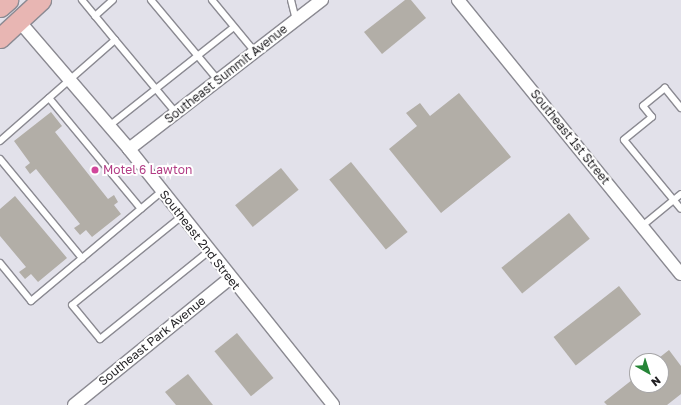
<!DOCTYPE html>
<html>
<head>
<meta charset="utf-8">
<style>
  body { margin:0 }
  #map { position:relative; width:681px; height:405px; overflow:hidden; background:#e2e1ea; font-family:"Golos Text",sans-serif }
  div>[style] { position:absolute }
  .building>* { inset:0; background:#b2aea7; transform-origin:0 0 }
  .roads { filter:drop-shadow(1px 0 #8b8a92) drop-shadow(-1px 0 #8b8a92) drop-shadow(0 1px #8b8a92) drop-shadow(0 -1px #8b8a92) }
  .lane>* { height:6px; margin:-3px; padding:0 3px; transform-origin:3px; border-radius:3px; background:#fff }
  .street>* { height:12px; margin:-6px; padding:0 6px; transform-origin:6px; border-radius:6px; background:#fff }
  .primary>* { height:19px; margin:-9.5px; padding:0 9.5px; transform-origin:9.5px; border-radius:9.5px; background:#e8b6b3 }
  .dots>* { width:11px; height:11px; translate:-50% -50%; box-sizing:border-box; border:2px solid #fff; border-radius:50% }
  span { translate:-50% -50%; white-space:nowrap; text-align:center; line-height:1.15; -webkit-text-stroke:4px #fff; paint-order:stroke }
  .street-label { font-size:12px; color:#201f22 }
  .hotel-label { font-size:12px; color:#b23c85 }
  .left { translate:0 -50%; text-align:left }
  .north { position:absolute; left:629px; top:353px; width:40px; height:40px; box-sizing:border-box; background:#fff; border:1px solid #a6a5a7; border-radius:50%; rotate:141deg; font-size:11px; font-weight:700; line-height:16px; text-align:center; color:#201f22 }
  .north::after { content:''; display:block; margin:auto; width:14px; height:18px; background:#268537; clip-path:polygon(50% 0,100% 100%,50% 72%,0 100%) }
</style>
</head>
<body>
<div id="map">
  <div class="building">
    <i style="clip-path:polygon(405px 0,411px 0,426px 18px,382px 54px,364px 32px)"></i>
    <i style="clip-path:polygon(459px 93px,511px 157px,441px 213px,389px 149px,417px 126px,406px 113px,420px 103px,430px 116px)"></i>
    <i style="clip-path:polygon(51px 112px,62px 126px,55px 132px,108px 199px,114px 195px,118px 202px,114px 205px,121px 214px,92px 237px,86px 230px,80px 235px,74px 228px,80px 224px,36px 169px,30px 174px,25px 167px,30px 163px,14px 141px)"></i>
    <i style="left:351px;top:162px;width:90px;height:28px;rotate:51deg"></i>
    <i style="left:281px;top:168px;width:28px;height:59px;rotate:51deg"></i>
    <i style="clip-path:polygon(15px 196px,67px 258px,38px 282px,31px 274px,25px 279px,19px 272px,26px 267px,0 236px,0 209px)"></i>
    <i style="left:569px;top:213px;width:33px;height:87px;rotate:51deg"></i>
    <i style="left:619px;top:286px;width:36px;height:83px;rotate:52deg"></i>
    <i style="left:237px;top:333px;width:58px;height:29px;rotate:51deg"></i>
    <i style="clip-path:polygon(669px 350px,681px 366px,681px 394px,667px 405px,607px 405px,604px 402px,637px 376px,637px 385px,661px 385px,661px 361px,655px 361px)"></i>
    <i style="clip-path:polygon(188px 374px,213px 405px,176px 405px,165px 392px)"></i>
  </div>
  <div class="roads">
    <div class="lane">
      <i style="left:151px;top:0;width:104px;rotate:50.1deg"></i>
      <i style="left:212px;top:0;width:67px;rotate:50.4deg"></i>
      <i style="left:291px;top:0;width:21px;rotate:76deg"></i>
      <i style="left:95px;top:16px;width:24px;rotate:-42deg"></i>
      <i style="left:115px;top:40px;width:95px;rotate:50.1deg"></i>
      <i style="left:49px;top:98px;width:144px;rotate:50.3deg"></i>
      <i style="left:681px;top:108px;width:26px;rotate:-129deg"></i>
      <i style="left:665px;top:88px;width:28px;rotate:141deg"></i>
      <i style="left:643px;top:106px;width:14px;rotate:51deg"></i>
      <i style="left:652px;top:117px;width:36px;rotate:141deg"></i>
      <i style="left:624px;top:140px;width:89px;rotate:50.4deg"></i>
      <i style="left:109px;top:126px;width:159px;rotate:-38.4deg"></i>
      <i style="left:0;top:141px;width:153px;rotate:-41.3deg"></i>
      <i style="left:115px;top:40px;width:52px;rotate:-129.5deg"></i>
      <i style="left:0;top:159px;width:129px;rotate:50.4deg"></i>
      <i style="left:182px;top:216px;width:141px;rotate:141deg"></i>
      <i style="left:72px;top:305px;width:44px;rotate:50.5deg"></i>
      <i style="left:100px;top:339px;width:140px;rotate:-38.9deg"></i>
      <i style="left:642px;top:226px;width:50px;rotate:-39.4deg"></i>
      <i style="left:0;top:263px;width:49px;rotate:50.8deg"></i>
      <i style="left:31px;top:301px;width:171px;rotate:-40deg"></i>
    </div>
    <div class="street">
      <i style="left:458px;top:0;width:353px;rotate:50.9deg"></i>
      <i style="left:19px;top:21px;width:169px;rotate:49.3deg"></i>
      <i style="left:129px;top:149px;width:327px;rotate:51.4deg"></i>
      <i style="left:129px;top:149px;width:244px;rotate:-37.7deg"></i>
      <i style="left:74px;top:405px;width:201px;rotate:-39.1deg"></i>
    </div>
    <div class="primary">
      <i style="left:0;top:7px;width:11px;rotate:-41deg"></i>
      <i style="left:0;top:38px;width:56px;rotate:-42.8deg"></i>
    </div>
  </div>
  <div class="dots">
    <i style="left:95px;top:170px;background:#d1479c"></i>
  </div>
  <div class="street-label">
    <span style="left:226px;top:74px;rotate:-38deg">Southeast Summit Avenue</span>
    <span style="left:570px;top:137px;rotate:51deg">Southeast 1st Street</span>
    <span style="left:200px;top:240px;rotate:52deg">Southeast 2nd Street</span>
    <span style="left:152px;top:341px;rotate:-39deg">Southeast Park Avenue</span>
  </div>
  <div class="hotel-label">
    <span class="left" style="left:103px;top:170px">Motel 6 Lawton</span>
  </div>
  <div class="north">N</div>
</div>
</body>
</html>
